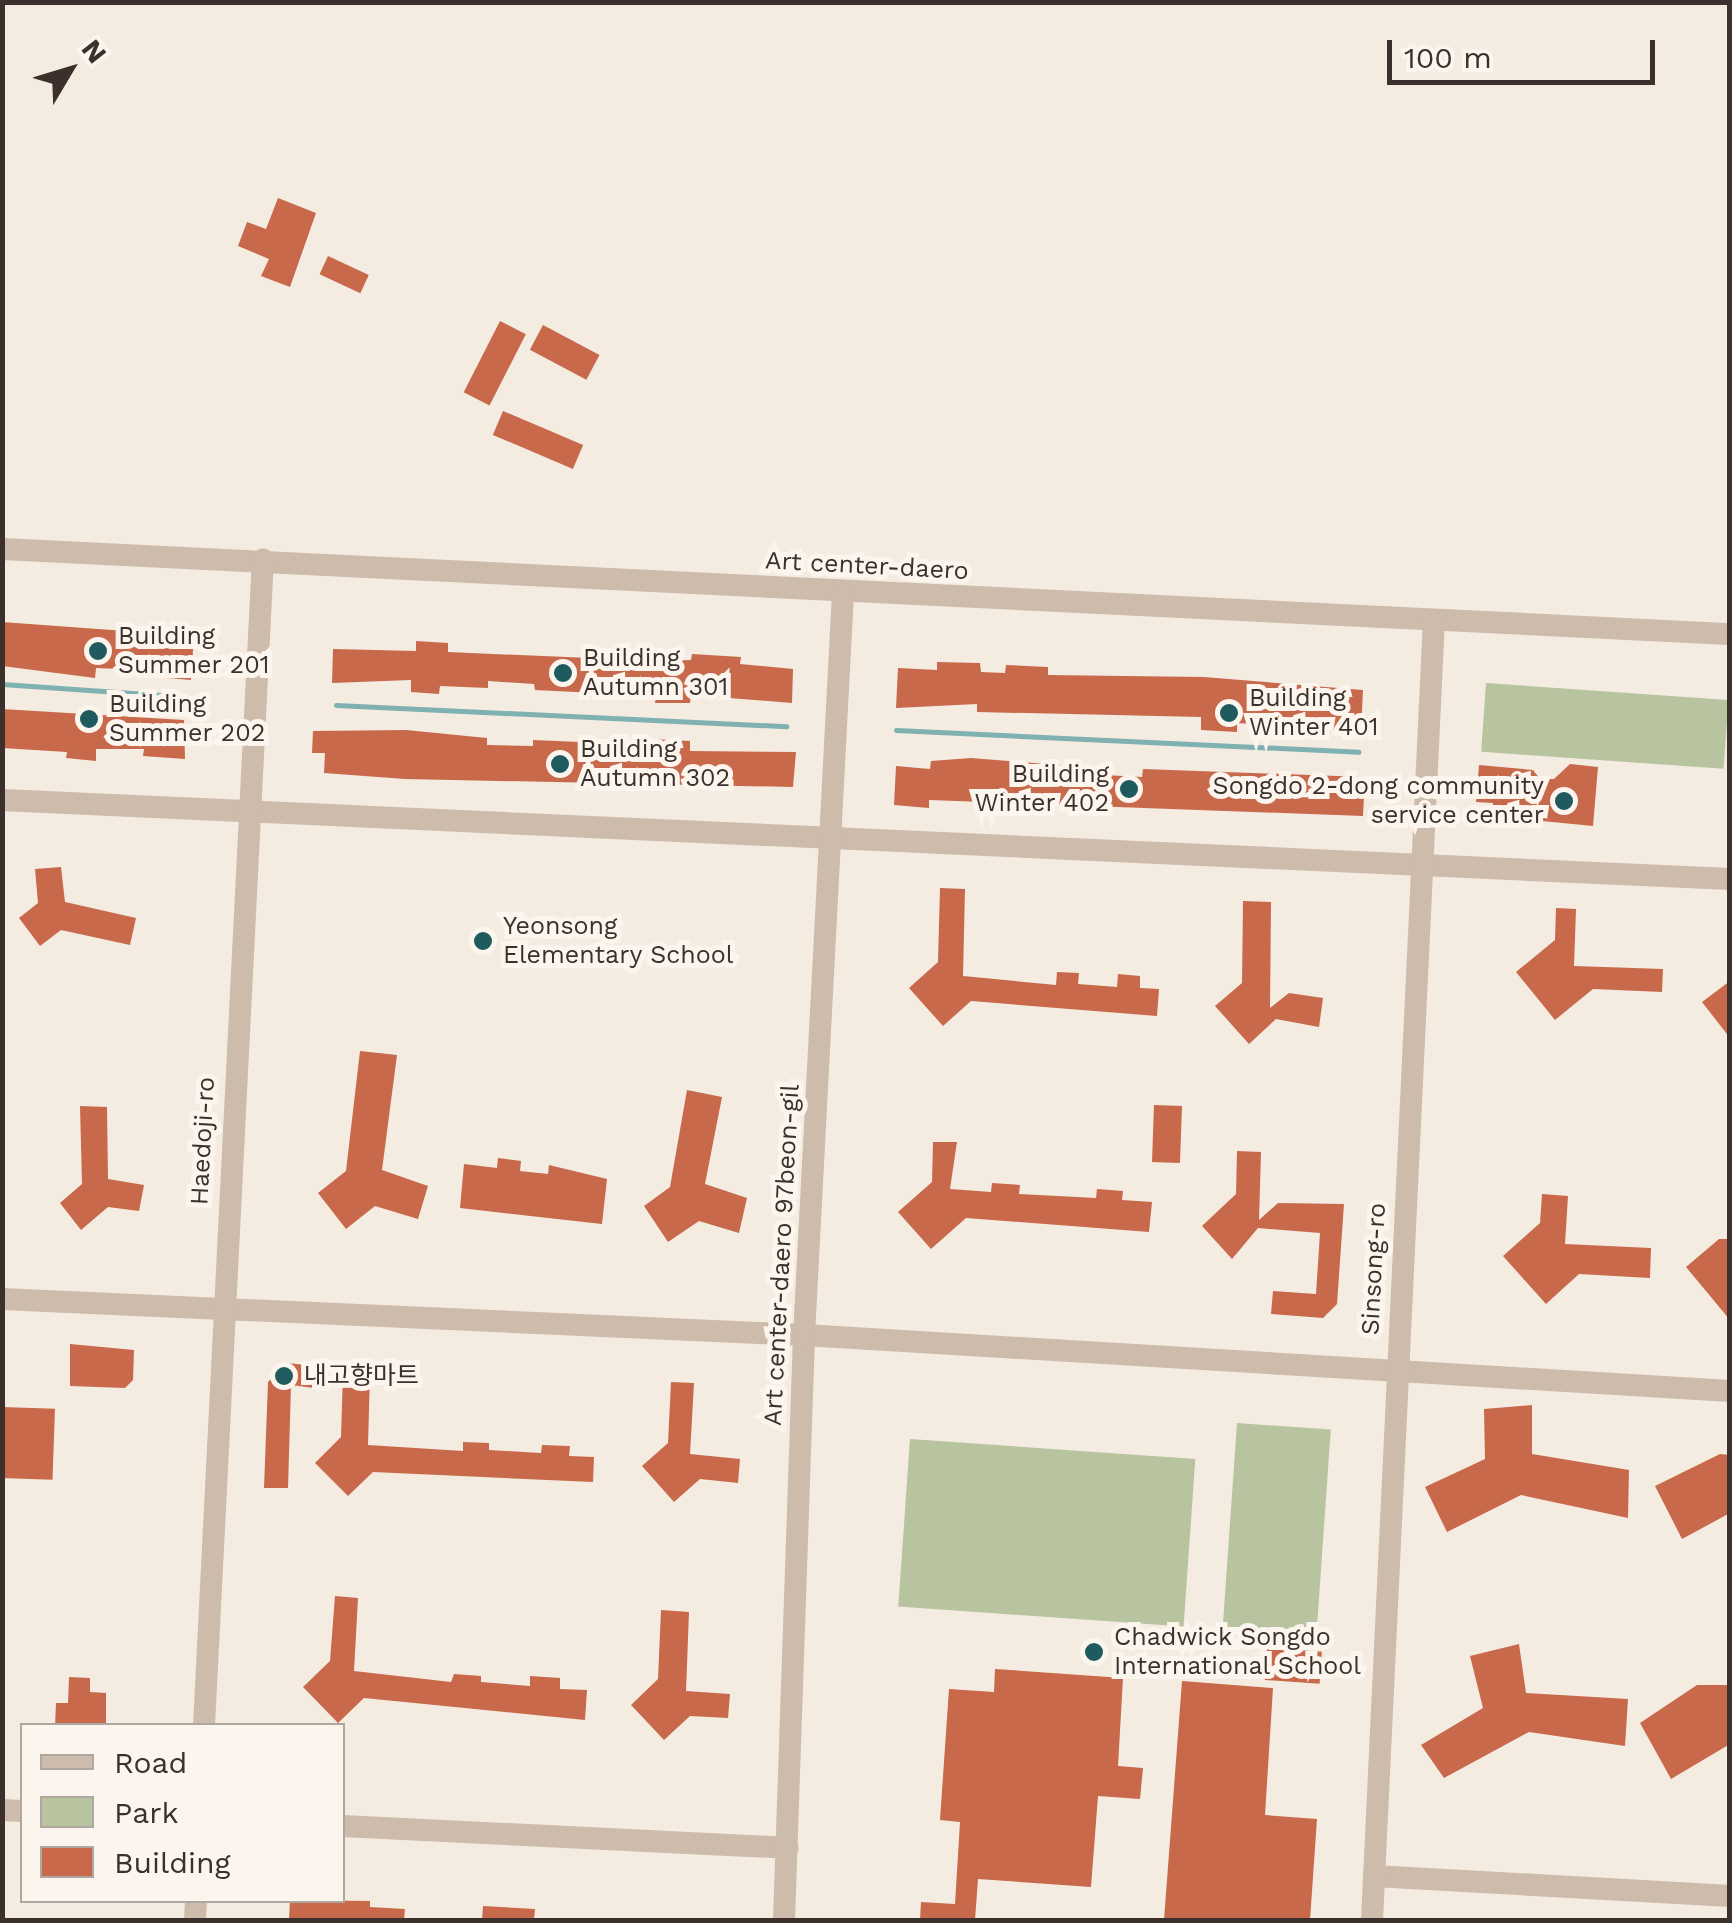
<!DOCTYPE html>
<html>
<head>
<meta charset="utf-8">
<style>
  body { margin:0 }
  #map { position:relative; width:1732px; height:1923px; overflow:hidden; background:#f4ebe1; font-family:"Work Sans","Noto Sans KR",sans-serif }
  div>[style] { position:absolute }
  .green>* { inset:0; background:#b8c4a0; transform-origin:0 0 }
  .stream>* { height:5px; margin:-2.5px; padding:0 2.5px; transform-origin:2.5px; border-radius:2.5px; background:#7fb0b2 }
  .building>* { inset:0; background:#c8694b; transform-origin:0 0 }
  .minor>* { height:22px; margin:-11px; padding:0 11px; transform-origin:11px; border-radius:11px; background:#cdbbac }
  .dots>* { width:28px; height:28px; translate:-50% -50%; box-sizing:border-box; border:5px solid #fbf5ee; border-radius:50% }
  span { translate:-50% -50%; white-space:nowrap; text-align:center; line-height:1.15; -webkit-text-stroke:10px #fbf5ee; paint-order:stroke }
  .street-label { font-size:25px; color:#3b302b }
  .poi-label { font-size:25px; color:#3b302b }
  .left { translate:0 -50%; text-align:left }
  .right { translate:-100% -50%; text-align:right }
  .frame { position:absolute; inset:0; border:5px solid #3b302b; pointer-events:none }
  .legend { position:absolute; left:20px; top:1723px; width:325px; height:180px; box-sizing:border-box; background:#fbf5ee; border:2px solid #aea6a0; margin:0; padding:12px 18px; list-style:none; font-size:30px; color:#3b302b }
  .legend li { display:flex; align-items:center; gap:20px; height:50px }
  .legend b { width:50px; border:2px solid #aea6a0 }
  .north { position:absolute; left:20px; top:20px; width:100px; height:100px; -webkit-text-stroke:8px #fbf5ee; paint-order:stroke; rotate:52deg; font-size:28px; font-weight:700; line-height:40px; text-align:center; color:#3b302b }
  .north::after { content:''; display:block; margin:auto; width:35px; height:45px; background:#3b302b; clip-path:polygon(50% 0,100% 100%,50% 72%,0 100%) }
  .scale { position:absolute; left:1387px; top:40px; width:268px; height:45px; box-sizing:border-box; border:5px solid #3b302b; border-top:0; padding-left:12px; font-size:30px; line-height:35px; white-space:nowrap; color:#3b302b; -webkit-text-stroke:8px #fbf5ee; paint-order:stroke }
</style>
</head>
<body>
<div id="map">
  <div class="green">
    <i style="left:1486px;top:683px;width:243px;height:69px;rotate:4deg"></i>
    <i style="left:1237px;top:1423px;width:94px;height:208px;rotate:4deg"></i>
    <i style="left:910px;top:1439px;width:286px;height:168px;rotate:4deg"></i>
  </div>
  <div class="stream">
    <i style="left:2px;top:684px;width:188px;rotate:4deg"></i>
    <i style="left:336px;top:705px;width:451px;rotate:2.7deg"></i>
    <i style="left:896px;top:730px;width:463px;rotate:2.7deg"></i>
  </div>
  <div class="building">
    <i style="clip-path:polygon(278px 198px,316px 213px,290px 287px,261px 276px,269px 259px,238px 246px,247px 222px,266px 229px)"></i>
    <i style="left:328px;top:256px;width:45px;height:20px;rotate:25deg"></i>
    <i style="left:500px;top:321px;width:29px;height:80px;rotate:27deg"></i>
    <i style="left:543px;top:325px;width:64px;height:28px;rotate:28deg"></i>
    <i style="left:503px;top:411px;width:87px;height:26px;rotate:23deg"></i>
    <i style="clip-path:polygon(2px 622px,194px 636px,191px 680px,144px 676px,145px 670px,96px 668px,95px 678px,2px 666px)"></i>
    <i style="clip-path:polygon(416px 641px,448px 643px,448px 652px,660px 661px,691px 660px,692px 654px,741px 657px,740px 664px,793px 669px,792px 703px,691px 695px,690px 703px,655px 703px,656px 696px,535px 690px,534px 684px,488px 681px,488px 688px,440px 686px,439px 694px,411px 692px,411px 680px,332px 683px,333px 649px,416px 651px)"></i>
    <i style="clip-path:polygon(937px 662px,980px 663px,981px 672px,1005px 673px,1006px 665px,1048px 667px,1048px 675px,1204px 677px,1363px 690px,1361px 731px,1237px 723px,1237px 732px,1201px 730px,1201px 717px,977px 712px,977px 704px,896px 708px,898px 668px,937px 670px)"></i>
    <i style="clip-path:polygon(2px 709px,184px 720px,185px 759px,143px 756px,144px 749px,96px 749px,96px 761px,66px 758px,67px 752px,2px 748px)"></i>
    <i style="clip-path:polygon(406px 730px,487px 738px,487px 745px,533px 746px,533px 740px,650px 745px,650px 739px,690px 741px,690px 751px,796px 752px,793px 787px,405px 779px,324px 773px,325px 753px,312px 753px,313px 731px)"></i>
    <i style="clip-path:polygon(971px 758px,1083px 767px,1083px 774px,1142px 777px,1143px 769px,1365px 777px,1363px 816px,929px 800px,929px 808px,894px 805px,896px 766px,930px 769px,931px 761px)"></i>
    <i style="clip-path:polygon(1570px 764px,1598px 767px,1593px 826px,1492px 816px,1493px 803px,1476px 802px,1479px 765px,1533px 770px,1540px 779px,1554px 779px)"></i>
    <i style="clip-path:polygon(61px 867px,65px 902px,136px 918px,130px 945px,61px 930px,40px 946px,19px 918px,38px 903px,35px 869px)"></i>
    <i style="clip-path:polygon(940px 888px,965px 889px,963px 976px,1056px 985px,1057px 972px,1079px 973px,1078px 984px,1117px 987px,1118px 974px,1140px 976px,1140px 988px,1159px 989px,1157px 1016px,971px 1001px,943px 1026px,909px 988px,938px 962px)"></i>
    <i style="clip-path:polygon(1243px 901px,1271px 902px,1270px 1008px,1289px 993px,1323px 998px,1319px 1027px,1276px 1019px,1249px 1044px,1215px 1006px,1242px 983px)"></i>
    <i style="clip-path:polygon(1556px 908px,1576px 909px,1574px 966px,1663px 969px,1662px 992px,1593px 989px,1555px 1020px,1516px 972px,1555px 940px)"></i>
    <i style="clip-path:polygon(1730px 981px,1730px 1038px,1702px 1002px)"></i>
    <i style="clip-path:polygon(360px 1051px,397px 1055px,382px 1170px,428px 1186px,418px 1219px,375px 1206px,346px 1229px,318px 1193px,346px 1171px)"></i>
    <i style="clip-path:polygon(687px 1090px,722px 1097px,705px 1184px,747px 1198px,739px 1233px,699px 1221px,668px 1242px,644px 1206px,670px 1187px)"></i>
    <i style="left:1154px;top:1105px;width:28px;height:57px;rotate:2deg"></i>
    <i style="clip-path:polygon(80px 1106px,107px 1107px,108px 1179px,144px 1185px,139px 1211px,108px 1207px,81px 1230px,60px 1203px,82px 1184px)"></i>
    <i style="clip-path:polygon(933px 1142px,957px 1142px,950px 1189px,991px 1192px,992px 1183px,1020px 1185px,1019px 1194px,1096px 1198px,1097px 1189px,1123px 1191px,1122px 1200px,1152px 1202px,1149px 1232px,966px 1218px,931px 1249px,898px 1212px,932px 1182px)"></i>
    <i style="clip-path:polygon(1237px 1151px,1261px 1152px,1259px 1220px,1278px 1203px,1344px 1204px,1337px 1304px,1323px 1318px,1271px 1314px,1273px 1291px,1316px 1294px,1320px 1233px,1258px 1228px,1232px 1259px,1202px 1226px,1236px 1194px)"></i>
    <i style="clip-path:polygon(498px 1158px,521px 1161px,520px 1171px,548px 1174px,549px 1165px,607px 1179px,602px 1224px,460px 1208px,464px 1164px,497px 1168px)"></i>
    <i style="clip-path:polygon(1542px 1194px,1568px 1196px,1565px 1244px,1651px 1248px,1650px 1278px,1579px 1274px,1546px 1304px,1503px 1256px,1540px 1223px)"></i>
    <i style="clip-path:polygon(1719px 1239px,1730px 1239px,1730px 1320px,1686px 1267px)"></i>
    <i style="clip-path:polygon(70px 1344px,134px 1350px,133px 1380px,125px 1388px,70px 1386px)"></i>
    <i style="clip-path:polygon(287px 1363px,316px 1366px,314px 1388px,291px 1385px,288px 1488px,264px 1488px,268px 1382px)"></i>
    <i style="clip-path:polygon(343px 1373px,370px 1374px,368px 1445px,463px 1451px,463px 1442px,489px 1443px,489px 1450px,541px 1453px,542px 1445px,570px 1446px,569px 1456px,594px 1457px,593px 1482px,373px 1472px,348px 1496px,315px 1463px,341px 1437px)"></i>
    <i style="clip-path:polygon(671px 1382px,694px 1383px,690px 1454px,740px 1459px,738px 1483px,700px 1479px,674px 1502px,642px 1466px,668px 1443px)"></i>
    <i style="clip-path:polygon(1532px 1405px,1532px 1454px,1629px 1470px,1628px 1518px,1521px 1495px,1447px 1532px,1425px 1487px,1485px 1459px,1484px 1409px)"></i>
    <i style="left:2px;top:1407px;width:53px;height:71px;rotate:2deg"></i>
    <i style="clip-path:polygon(1720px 1454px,1730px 1455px,1730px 1513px,1682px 1539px,1655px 1486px)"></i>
    <i style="clip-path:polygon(335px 1596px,358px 1598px,354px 1671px,451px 1682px,454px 1674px,481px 1676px,481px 1682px,530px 1686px,530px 1676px,560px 1678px,560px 1689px,587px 1690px,585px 1720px,364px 1698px,338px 1723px,303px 1687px,330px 1661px)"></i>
    <i style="clip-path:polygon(661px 1610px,689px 1612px,686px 1691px,730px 1694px,728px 1718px,690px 1716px,664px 1740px,631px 1705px,658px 1679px)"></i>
    <i style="clip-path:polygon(1519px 1644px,1526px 1693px,1628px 1699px,1625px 1746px,1529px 1732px,1444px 1778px,1421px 1745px,1483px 1708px,1470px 1656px)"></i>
    <i style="left:1267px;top:1648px;width:55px;height:32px;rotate:4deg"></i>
    <i style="clip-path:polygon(995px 1669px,1123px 1678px,1118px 1766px,1143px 1768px,1140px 1799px,1098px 1796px,1091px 1887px,978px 1879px,975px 1920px,920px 1920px,921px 1902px,955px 1904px,960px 1822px,940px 1820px,949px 1689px,994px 1692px)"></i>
    <i style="clip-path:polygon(69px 1677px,90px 1678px,90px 1692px,106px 1693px,106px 1726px,55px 1726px,56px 1703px,68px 1703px)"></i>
    <i style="clip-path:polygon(1182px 1681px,1273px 1688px,1265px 1815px,1317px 1819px,1310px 1920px,1164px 1920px)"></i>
    <i style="clip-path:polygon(1697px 1685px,1730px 1685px,1730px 1744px,1671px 1779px,1640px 1723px)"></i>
    <i style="clip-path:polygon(290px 1900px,370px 1901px,370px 1907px,405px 1909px,404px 1920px,289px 1920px)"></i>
    <i style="clip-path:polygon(483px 1906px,535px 1909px,534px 1920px,482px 1920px)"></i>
  </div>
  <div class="minor">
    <i style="left:2px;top:549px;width:1730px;rotate:2.82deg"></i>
    <i style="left:2px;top:800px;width:1730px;rotate:2.62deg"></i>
    <i style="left:2px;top:1299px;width:803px;rotate:2.57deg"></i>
    <i style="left:804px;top:1335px;width:928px;rotate:3.46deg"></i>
    <i style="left:204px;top:1726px;width:1168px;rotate:-87.11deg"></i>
    <i style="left:2px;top:1810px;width:20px;rotate:3deg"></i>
    <i style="left:342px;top:1826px;width:446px;rotate:2.8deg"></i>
    <i style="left:1374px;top:1876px;width:357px;rotate:3.2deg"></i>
    <i style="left:195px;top:1920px;width:20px;rotate:-87deg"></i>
    <i style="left:784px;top:1920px;width:585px;rotate:-88.04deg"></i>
    <i style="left:804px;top:1335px;width:743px;rotate:-86.99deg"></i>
    <i style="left:1372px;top:1920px;width:1300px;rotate:-87.27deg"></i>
  </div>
  <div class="dots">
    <i style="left:98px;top:651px;background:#1f5a5e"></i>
    <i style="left:563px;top:673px;background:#1f5a5e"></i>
    <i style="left:1229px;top:713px;background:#1f5a5e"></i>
    <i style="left:89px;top:719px;background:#1f5a5e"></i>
    <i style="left:560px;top:764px;background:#1f5a5e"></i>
    <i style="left:1129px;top:789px;background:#1f5a5e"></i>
    <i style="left:1564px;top:801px;background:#1f5a5e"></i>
    <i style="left:483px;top:941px;background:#1f5a5e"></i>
    <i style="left:284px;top:1376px;background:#1f5a5e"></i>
    <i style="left:1094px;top:1652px;background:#1f5a5e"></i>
  </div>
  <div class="street-label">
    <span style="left:867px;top:566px;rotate:3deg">Art center-daero</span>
    <span style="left:203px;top:1141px;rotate:-87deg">Haedoji-ro</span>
    <span style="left:782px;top:1255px;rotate:-87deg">Art center-daero 97beon-gil</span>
    <span style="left:1374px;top:1269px;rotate:-87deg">Sinsong-ro</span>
  </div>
  <div class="poi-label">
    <span class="left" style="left:118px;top:651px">Building<br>Summer 201</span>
    <span class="left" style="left:583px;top:673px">Building<br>Autumn 301</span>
    <span class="left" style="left:1249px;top:713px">Building<br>Winter 401</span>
    <span class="left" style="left:109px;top:719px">Building<br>Summer 202</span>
    <span class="left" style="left:580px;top:764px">Building<br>Autumn 302</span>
    <span class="right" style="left:1109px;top:789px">Building<br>Winter 402</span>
    <span class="right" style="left:1544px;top:801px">Songdo 2-dong community<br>service center</span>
    <span class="left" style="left:503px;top:941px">Yeonsong<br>Elementary School</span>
    <span class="left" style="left:304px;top:1376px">내고향마트</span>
    <span class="left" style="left:1114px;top:1652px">Chadwick Songdo<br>International School</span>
  </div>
  <div class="frame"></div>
  <ul class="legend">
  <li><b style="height:12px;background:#cdbbac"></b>Road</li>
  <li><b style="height:28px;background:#b8c4a0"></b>Park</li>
  <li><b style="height:28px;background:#c8694b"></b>Building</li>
  </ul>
  <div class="north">N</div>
  <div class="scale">100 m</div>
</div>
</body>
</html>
